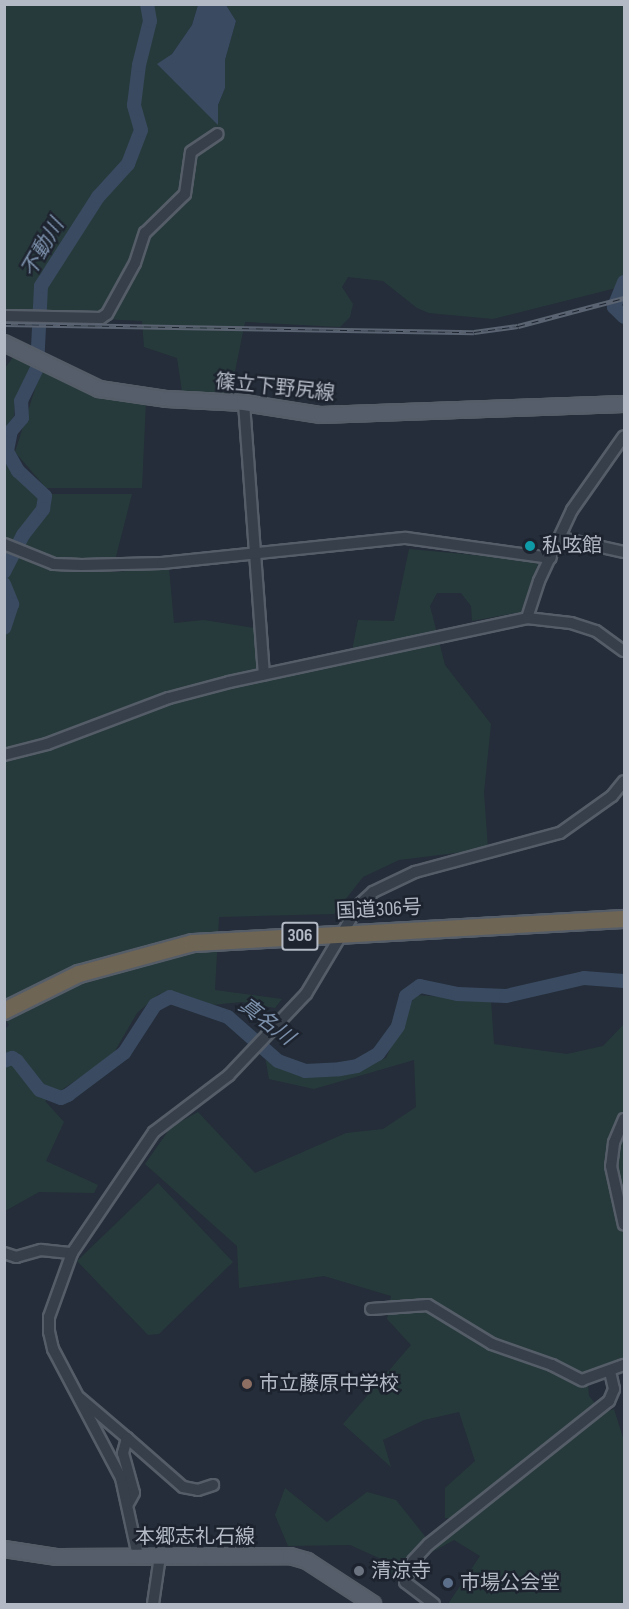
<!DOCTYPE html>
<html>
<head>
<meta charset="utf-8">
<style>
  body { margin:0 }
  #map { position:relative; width:629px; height:1609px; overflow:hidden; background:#242d39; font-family:"Sofia Sans Condensed","Noto Sans JP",sans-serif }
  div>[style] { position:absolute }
  .green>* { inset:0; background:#273a3b }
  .water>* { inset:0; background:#3a4a61 }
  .river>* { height:14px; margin:-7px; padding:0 7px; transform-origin:7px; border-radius:7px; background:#3a4a61 }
  .roads { filter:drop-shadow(2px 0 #555d68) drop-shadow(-2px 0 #555d68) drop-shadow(0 2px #555d68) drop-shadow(0 -2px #555d68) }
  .minor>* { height:10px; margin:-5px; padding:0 5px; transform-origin:5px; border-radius:5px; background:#373f4a }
  .major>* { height:14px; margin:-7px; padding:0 7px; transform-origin:7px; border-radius:7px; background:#555e6a }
  .highway>* { height:16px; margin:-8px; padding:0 8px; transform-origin:8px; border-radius:8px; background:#6f6555 }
  .rail>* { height:4.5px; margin-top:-2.25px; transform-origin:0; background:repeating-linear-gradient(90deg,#1d242f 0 7px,#5a6371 0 14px); box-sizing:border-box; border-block:2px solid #5a6371 }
  .dots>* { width:16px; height:16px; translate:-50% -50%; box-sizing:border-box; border:3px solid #1d242f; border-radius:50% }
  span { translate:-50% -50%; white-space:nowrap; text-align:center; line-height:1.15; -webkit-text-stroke:5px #1d242f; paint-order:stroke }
  .shield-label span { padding:2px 4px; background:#1d242f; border:2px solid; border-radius:4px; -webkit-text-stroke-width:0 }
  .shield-label { font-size:18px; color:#b3bac6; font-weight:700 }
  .street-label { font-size:20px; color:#b3bac6 }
  .poi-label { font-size:20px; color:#b3bac6 }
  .left { translate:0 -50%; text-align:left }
  .water-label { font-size:21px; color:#7c90ab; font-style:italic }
  .frame { position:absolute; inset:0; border:6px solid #b3bac6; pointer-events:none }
</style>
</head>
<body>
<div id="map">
  <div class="green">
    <i style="clip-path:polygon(5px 5px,198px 5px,192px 25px,172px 54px,158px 65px,218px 124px,218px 105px,225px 88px,225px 60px,236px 21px,226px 5px,624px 5px,624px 286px,493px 319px,429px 313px,417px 308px,383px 281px,348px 277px,342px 287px,353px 304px,350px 317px,340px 327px,245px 322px,230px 396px,182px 391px,177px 358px,144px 347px,142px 321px,5px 314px)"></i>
    <i style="clip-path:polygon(14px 356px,32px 366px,28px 381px,15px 399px,14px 416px,5px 428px,5px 368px)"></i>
    <i style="clip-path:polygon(42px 367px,146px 401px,142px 488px,46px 488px,15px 452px)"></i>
    <i style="clip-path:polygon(4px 462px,35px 494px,132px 494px,112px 572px,169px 568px,174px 623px,204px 620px,254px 628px,259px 680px,350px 661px,358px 620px,394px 621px,409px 549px,539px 561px,521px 612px,472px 621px,471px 606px,461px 593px,437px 593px,430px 606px,445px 665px,491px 724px,484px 792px,488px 849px,399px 860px,363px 877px,334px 914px,219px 917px,215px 990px,282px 999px,275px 1008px,242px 1002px,212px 1005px,179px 993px,159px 994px,137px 1013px,112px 1056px,45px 1101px,64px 1122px,46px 1161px,98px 1185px,94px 1193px,39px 1192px,5px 1211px,4px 1030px,9px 1025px,4px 1018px)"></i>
    <i style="clip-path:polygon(415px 995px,491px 1000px,494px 1044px,567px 1054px,603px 1046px,624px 1024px,624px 1358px,587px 1372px,589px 1396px,603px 1413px,614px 1409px,624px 1441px,624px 1604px,448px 1604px,480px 1556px,454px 1540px,410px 1564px,393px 1580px,388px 1562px,350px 1545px,288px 1546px,275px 1515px,285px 1488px,327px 1522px,367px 1492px,396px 1500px,432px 1545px,468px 1518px,445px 1518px,445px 1488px,475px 1461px,459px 1412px,424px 1420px,383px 1440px,391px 1467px,343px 1424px,411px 1345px,387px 1319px,391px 1296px,324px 1276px,239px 1288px,237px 1246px,145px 1164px,171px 1127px,198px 1112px,255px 1173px,346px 1133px,383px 1129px,416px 1107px,414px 1060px,314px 1089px,269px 1079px,264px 1051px,278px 1063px,305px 1074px,333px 1074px,363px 1067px,386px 1058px)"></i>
    <i style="clip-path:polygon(158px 1183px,233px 1262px,159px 1334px,148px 1335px,77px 1261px)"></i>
  </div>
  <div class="water">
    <i style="clip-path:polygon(198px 5px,226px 5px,236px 21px,225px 60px,225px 88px,218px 105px,218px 125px,157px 64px,172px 54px,192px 25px)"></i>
  </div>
  <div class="river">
    <i style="left:624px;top:282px;width:27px;rotate:112deg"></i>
    <i style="left:614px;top:307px;width:14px;rotate:45deg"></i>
    <i style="left:4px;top:572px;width:42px;rotate:-62.8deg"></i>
    <i style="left:23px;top:535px;width:33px;rotate:-52deg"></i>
    <i style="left:43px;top:509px;width:13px;rotate:-81deg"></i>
    <i style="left:45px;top:496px;width:37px;rotate:-137deg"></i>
    <i style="left:18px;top:471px;width:23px;rotate:-119deg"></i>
    <i style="left:7px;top:451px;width:20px;rotate:-79deg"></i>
    <i style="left:11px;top:431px;width:17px;rotate:-50deg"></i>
    <i style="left:22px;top:418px;width:17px;rotate:-93deg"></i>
    <i style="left:21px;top:401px;width:37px;rotate:-64deg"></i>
    <i style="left:37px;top:368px;width:82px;rotate:-87.2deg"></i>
    <i style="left:41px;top:286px;width:106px;rotate:-57.4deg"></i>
    <i style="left:98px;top:197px;width:45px;rotate:-47.7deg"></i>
    <i style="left:128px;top:164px;width:36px;rotate:-69deg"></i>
    <i style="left:141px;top:130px;width:26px;rotate:-106deg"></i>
    <i style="left:134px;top:105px;width:40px;rotate:-82.9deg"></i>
    <i style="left:139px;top:65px;width:45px;rotate:-76deg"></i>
    <i style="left:150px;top:21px;width:17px;rotate:-100deg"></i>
    <i style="left:4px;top:584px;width:22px;rotate:68deg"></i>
    <i style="left:12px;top:604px;width:25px;rotate:108deg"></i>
    <i style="left:4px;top:1061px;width:9px;rotate:-21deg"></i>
    <i style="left:12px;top:1058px;width:6px;rotate:31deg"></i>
    <i style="left:17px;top:1061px;width:37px;rotate:52deg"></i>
    <i style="left:40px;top:1090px;width:22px;rotate:21deg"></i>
    <i style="left:61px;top:1098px;width:8px;rotate:-23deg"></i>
    <i style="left:68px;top:1095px;width:70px;rotate:-36.9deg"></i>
    <i style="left:124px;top:1053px;width:57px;rotate:-57.1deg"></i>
    <i style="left:155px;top:1005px;width:17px;rotate:-28deg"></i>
    <i style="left:170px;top:997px;width:61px;rotate:19deg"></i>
    <i style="left:228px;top:1017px;width:67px;rotate:41.3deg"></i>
    <i style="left:278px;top:1061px;width:29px;rotate:20deg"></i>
    <i style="left:305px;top:1071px;width:35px;rotate:-3deg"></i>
    <i style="left:340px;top:1069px;width:17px;rotate:-10deg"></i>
    <i style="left:357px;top:1066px;width:24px;rotate:-30deg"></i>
    <i style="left:378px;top:1054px;width:34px;rotate:-54deg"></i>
    <i style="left:398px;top:1026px;width:31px;rotate:-75deg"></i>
    <i style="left:406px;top:996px;width:17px;rotate:-36deg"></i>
    <i style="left:420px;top:986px;width:39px;rotate:12deg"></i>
    <i style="left:458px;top:994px;width:48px;rotate:2.4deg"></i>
    <i style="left:506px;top:996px;width:80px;rotate:-13deg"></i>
    <i style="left:584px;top:978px;width:40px;rotate:4.3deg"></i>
  </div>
  <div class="roads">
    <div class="minor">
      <i style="left:4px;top:316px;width:97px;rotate:1.2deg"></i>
      <i style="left:101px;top:318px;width:7px;rotate:-34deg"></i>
      <i style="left:107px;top:314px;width:58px;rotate:-61.2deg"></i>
      <i style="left:135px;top:263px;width:32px;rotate:-72deg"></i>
      <i style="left:145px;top:233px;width:56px;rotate:-44.3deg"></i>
      <i style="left:185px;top:194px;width:42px;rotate:-81.9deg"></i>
      <i style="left:191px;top:152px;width:32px;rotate:-34deg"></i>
      <i style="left:244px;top:403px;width:272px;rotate:85.8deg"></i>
      <i style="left:561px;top:538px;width:65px;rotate:12.5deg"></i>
      <i style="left:4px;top:544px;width:54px;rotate:21.8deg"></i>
      <i style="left:54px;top:564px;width:28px;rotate:2deg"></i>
      <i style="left:82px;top:565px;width:80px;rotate:-1.4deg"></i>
      <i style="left:162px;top:563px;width:245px;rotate:-5.9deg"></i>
      <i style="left:406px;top:538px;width:146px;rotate:7.9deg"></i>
      <i style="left:527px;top:618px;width:39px;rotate:-72deg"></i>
      <i style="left:539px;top:581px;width:78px;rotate:-65.1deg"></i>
      <i style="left:572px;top:510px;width:90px;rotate:-54.9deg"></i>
      <i style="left:4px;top:755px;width:44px;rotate:-14.3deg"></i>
      <i style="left:47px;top:744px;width:130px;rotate:-20.7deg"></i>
      <i style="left:169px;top:698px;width:62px;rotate:-14.9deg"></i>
      <i style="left:229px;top:682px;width:305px;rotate:-12.1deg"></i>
      <i style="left:527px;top:618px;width:44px;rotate:6.5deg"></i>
      <i style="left:571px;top:623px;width:26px;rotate:18deg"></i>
      <i style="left:596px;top:631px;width:34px;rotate:36deg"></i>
      <i style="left:624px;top:1119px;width:26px;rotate:113deg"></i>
      <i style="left:614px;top:1143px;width:23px;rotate:97deg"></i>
      <i style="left:611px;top:1166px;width:60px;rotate:77.6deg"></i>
      <i style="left:4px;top:1253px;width:13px;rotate:18deg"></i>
      <i style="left:16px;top:1257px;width:26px;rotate:-16deg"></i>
      <i style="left:41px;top:1250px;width:31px;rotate:6deg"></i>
      <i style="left:371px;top:1309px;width:57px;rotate:-4deg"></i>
      <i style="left:428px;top:1305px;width:75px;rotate:31.4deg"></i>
      <i style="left:492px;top:1344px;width:64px;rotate:19.3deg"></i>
      <i style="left:552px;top:1365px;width:34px;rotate:27deg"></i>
      <i style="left:582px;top:1380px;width:45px;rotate:-19.7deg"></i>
      <i style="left:80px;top:1398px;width:62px;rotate:40.4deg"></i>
      <i style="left:127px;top:1438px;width:16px;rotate:105deg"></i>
      <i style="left:123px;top:1453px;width:41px;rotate:74.6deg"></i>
      <i style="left:134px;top:1493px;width:13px;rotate:119deg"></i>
      <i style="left:127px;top:1438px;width:74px;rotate:41.2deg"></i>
      <i style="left:183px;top:1487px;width:15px;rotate:11deg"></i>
      <i style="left:198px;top:1490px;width:16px;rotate:-18deg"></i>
      <i style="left:138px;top:1556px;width:80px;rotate:-102.3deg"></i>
      <i style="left:121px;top:1478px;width:146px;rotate:-117.8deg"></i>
      <i style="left:53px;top:1349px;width:17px;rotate:-103deg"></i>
      <i style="left:49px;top:1332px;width:15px;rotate:-90deg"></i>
      <i style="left:49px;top:1317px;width:68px;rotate:-70.2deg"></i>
      <i style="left:72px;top:1253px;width:146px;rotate:-55.9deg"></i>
      <i style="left:154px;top:1132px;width:94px;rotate:-37.2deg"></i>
      <i style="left:229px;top:1075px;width:112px;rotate:-46.5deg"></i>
      <i style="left:306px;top:994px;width:104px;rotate:-59.2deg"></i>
      <i style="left:359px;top:905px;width:19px;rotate:-43deg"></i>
      <i style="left:373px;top:892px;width:47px;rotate:-25.5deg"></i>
      <i style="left:415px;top:872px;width:150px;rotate:-15.1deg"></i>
      <i style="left:560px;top:833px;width:64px;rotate:-35.4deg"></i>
      <i style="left:612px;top:796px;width:19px;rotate:-51deg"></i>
      <i style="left:153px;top:1604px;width:49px;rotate:-81.7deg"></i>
      <i style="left:434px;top:1604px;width:36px;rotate:-143deg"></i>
      <i style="left:405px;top:1582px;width:22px;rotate:-69deg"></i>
      <i style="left:413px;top:1561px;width:23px;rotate:-47deg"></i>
      <i style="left:429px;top:1544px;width:230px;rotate:-38.5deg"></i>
      <i style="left:609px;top:1401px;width:13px;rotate:-67deg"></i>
      <i style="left:614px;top:1389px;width:18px;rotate:-103deg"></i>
    </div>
    <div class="major">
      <i style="left:4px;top:343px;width:106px;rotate:25.8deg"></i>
      <i style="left:99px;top:389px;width:69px;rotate:8.4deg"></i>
      <i style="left:167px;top:399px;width:77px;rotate:3deg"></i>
      <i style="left:244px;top:403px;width:78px;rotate:8.9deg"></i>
      <i style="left:321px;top:415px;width:303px;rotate:-2.1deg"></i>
      <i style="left:4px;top:1549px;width:54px;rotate:8.6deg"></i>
      <i style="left:57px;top:1557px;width:233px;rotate:-0.2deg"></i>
      <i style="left:290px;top:1556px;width:18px;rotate:16deg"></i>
      <i style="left:307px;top:1561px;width:79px;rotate:33.1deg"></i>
    </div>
    <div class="highway">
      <i style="left:4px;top:1011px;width:84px;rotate:-26.3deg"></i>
      <i style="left:79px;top:974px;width:118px;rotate:-15.2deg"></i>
      <i style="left:193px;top:943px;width:432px;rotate:-3.2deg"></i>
    </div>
  </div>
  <div class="rail">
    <i style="left:4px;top:324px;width:470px;rotate:1deg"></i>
    <i style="left:474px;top:332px;width:44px;rotate:-7.8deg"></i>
    <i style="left:518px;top:326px;width:110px;rotate:-14.8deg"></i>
  </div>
  <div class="dots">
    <i style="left:530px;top:546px;background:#0f9aa8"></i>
    <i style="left:247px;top:1384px;background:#8d6e63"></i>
    <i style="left:359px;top:1571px;background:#6b7280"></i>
    <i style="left:448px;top:1583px;background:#5c6f8a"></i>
  </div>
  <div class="shield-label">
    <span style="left:300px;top:936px">306</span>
  </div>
  <div class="street-label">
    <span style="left:275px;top:388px;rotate:6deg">篠立下野尻線</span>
    <span style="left:379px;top:910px;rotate:-3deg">国道306号</span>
    <span style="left:195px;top:1537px">本郷志礼石線</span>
  </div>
  <div class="poi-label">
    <span class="left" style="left:542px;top:546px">私呟館</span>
    <span class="left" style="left:259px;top:1384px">市立藤原中学校</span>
    <span class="left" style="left:371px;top:1571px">清涼寺</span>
    <span class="left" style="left:460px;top:1583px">市場公会堂</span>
  </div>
  <div class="water-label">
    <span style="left:43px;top:248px;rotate:-60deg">不動川</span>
    <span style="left:266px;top:1022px;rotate:37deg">真名川</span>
  </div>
  <div class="frame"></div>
</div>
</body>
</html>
